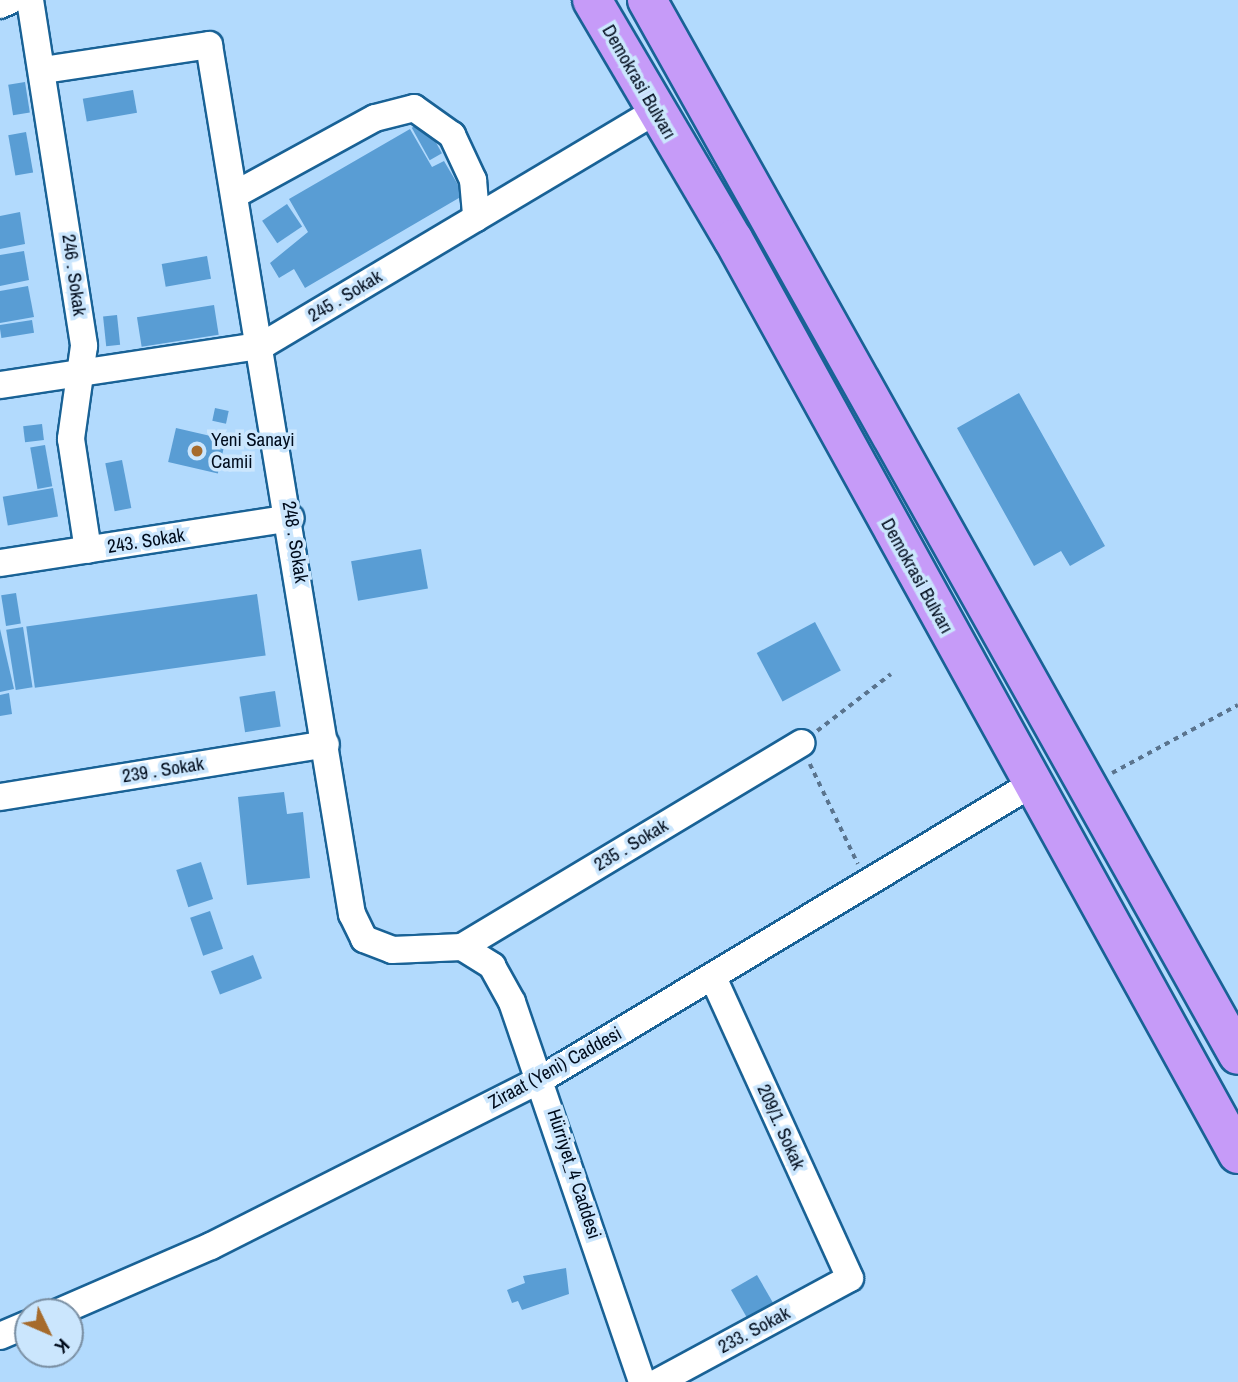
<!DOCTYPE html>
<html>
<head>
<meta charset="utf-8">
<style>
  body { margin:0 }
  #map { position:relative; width:1238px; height:1382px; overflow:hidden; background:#b2dafd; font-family:"Archivo Narrow",sans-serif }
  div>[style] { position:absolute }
  .building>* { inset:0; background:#599dd4; transform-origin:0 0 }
  .path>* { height:3.5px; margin-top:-1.75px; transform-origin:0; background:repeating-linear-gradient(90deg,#5a748e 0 5px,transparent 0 10px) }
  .roads { filter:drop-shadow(2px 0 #196296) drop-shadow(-2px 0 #196296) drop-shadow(0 2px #196296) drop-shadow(0 -2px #196296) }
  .minor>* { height:26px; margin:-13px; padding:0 13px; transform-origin:13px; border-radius:13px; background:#fff }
  .highway>* { height:38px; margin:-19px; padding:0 19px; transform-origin:19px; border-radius:19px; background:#c69bf8 }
  .dots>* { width:19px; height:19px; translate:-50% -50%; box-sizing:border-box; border:4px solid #cbe6fd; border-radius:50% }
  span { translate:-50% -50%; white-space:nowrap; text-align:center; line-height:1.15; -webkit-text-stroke:7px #cbe6fd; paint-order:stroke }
  .street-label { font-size:19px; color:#000c1c }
  .poi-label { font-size:19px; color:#000c1c }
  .left { translate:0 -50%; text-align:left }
  .north { position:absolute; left:14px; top:1298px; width:70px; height:70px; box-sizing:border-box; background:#cbe6fd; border:2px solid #7a8fa3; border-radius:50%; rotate:134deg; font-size:19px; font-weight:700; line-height:28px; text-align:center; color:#000c1c }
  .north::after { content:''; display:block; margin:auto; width:24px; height:32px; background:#a66b2c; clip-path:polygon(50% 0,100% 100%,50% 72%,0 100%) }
</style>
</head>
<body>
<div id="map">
  <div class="building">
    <i style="left:25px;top:82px;width:31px;height:17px;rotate:81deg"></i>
    <i style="left:133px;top:90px;width:23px;height:51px;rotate:80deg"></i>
    <i style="left:424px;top:121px;width:37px;height:14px;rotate:61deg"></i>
    <i style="clip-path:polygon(410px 129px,432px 167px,444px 161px,464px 195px,305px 288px,294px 269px,279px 278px,270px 263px,308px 232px,289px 199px)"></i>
    <i style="left:26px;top:132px;width:41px;height:18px;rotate:80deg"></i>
    <i style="left:287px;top:204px;width:27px;height:30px;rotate:56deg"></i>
    <i style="clip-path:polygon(20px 212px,25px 244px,0 249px,0 216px)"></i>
    <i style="clip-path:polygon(24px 251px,29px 280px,0 286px,0 255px)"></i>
    <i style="left:207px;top:256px;width:23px;height:46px;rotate:80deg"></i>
    <i style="clip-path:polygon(28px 286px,34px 317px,0 323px,0 291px)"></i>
    <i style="left:214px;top:305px;width:30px;height:78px;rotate:81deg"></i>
    <i style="left:117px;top:315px;width:30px;height:14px;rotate:84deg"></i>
    <i style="left:32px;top:320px;width:13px;height:33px;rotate:81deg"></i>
    <i style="clip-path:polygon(1019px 393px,1105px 546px,1070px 566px,1061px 551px,1034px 566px,957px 428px)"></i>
    <i style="left:215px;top:408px;width:14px;height:13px;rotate:12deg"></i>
    <i style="left:42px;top:424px;width:16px;height:19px;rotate:83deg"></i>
    <i style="left:176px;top:428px;width:51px;height:35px;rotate:13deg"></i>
    <i style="left:45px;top:445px;width:42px;height:15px;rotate:80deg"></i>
    <i style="left:122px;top:460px;width:49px;height:17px;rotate:79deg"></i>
    <i style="left:53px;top:488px;width:29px;height:51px;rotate:80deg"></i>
    <i style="left:421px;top:549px;width:40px;height:71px;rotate:80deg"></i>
    <i style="left:16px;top:593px;width:31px;height:15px;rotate:81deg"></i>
    <i style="left:257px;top:594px;width:62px;height:233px;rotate:82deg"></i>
    <i style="left:815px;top:622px;width:55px;height:66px;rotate:62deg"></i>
    <i style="left:23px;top:627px;width:61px;height:17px;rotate:81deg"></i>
    <i style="clip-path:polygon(0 629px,14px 689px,0 692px)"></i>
    <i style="left:275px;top:691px;width:36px;height:36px;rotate:81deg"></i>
    <i style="clip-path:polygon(9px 693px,12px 714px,0 716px,0 695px)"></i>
    <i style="clip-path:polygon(284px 792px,287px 814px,303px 812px,310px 878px,247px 885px,238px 797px)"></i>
    <i style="left:201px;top:862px;width:39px;height:26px;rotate:72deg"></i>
    <i style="left:210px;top:911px;width:40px;height:21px;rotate:71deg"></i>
    <i style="left:253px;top:955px;width:25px;height:45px;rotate:69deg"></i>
    <i style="clip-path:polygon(566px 1268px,569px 1294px,522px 1310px,518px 1301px,512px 1303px,507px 1290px,525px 1283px,523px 1276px)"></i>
    <i style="left:757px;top:1275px;width:34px;height:30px;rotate:60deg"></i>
  </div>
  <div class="path">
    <i style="left:817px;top:731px;width:93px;rotate:-37.6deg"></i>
    <i style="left:810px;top:764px;width:111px;rotate:64.4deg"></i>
    <i style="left:1112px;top:773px;width:143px;rotate:-28.4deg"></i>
  </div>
  <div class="roads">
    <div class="minor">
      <i style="left:30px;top:0;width:350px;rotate:81.1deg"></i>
      <i style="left:84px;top:346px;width:94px;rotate:98deg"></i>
      <i style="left:71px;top:439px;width:112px;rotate:81.3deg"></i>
      <i style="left:0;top:5px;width:12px;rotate:-24deg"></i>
      <i style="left:44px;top:70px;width:167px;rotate:-8.6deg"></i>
      <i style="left:209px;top:45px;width:881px;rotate:80.66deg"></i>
      <i style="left:352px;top:914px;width:28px;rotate:64deg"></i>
      <i style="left:364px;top:939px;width:30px;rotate:21deg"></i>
      <i style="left:392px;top:950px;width:70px;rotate:-2.5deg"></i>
      <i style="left:462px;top:947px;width:396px;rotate:-31deg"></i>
      <i style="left:236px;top:194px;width:158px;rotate:-28.7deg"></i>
      <i style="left:375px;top:118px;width:40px;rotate:-14.4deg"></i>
      <i style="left:414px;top:108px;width:47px;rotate:35.4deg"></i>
      <i style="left:452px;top:135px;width:50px;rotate:65deg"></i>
      <i style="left:473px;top:180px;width:38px;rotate:85deg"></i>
      <i style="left:0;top:385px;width:266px;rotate:-8.6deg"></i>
      <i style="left:263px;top:345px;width:457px;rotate:-30.8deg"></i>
      <i style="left:0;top:563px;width:294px;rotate:-8.8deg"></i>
      <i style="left:0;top:797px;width:330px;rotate:-9.2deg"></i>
      <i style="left:462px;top:947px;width:36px;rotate:32deg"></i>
      <i style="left:492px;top:966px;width:41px;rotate:60.9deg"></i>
      <i style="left:512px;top:1002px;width:402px;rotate:71.1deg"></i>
      <i style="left:59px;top:1312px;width:166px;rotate:-23.5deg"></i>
      <i style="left:211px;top:1246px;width:372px;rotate:-26.8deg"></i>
      <i style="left:543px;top:1078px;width:568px;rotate:-31.03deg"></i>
      <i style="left:0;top:1336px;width:30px;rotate:-23deg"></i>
      <i style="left:658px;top:1382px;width:218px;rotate:-28.4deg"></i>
      <i style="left:850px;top:1278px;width:331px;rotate:-114.5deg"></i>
    </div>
    <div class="highway">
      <i style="left:592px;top:0;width:277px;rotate:59.5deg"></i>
      <i style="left:733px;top:239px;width:1045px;rotate:61.11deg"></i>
      <i style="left:647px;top:0;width:1209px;rotate:60.74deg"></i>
    </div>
  </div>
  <div class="dots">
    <i style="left:197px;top:451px;background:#a66b2c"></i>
  </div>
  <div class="street-label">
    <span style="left:639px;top:82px;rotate:60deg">Demokrasi Bulvarı</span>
    <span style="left:74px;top:275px;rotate:82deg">246 . Sokak</span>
    <span style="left:345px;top:296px;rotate:-31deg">245 . Sokak</span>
    <span style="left:146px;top:541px;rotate:-9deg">243. Sokak</span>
    <span style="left:295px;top:542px;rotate:81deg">248 . Sokak</span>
    <span style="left:917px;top:576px;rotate:61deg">Demokrasi Bulvarı</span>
    <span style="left:163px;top:770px;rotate:-9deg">239 . Sokak</span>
    <span style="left:631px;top:845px;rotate:-31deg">235 . Sokak</span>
    <span style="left:555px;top:1068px;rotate:-29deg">Ziraat (Yeni) Caddesi</span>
    <span style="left:781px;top:1127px;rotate:66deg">209/1. Sokak</span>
    <span style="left:574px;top:1174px;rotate:72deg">Hürriyet_4 Caddesi</span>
    <span style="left:754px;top:1330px;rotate:-28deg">233. Sokak</span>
  </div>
  <div class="poi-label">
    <span class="left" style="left:211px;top:451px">Yeni Sanayi<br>Camii</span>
  </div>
  <div class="north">K</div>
</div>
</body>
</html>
